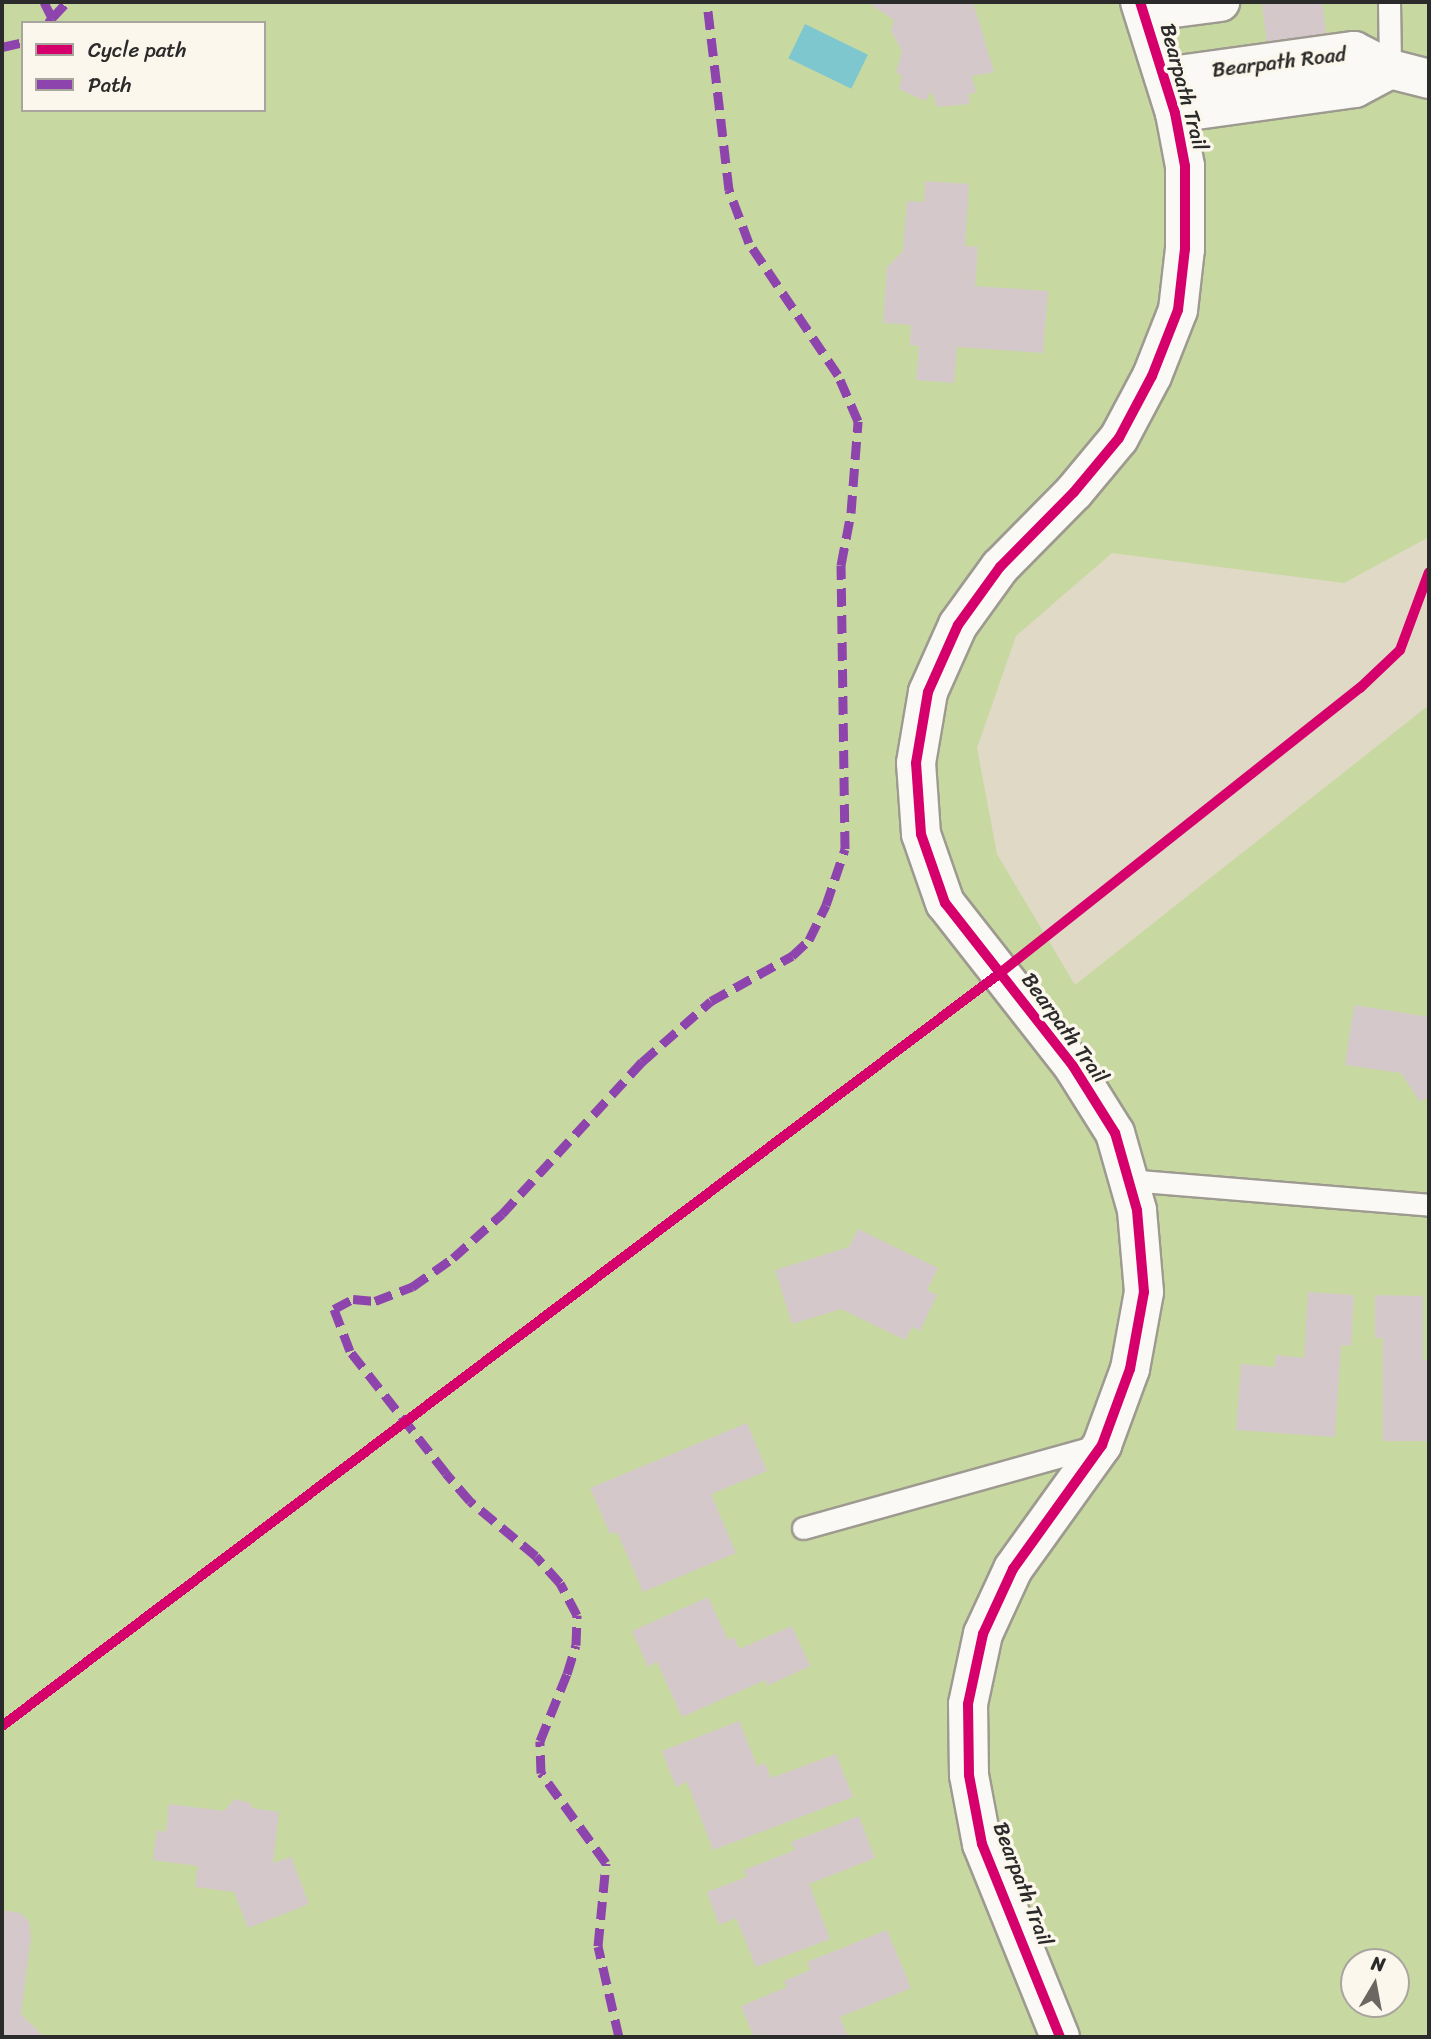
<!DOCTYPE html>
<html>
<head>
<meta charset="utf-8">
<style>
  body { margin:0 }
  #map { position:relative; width:1431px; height:2039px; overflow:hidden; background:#e0d9c6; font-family:Sriracha,sans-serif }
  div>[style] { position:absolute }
  .green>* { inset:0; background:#c7d9a1 }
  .water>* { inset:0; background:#7fc7cf; transform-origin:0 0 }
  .building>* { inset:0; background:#d4c8ca }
  .roads { filter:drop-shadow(2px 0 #9e9a90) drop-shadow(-2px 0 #9e9a90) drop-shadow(0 2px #9e9a90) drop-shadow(0 -2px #9e9a90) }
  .lane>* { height:21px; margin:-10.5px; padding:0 10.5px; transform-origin:10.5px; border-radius:10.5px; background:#faf9f6 }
  .street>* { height:38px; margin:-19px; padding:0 19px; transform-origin:19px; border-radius:19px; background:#faf9f6 }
  .quiet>* { height:9px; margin-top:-4.5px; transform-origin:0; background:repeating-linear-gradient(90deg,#8e44ad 0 18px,transparent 0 27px) }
  .cycleway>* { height:10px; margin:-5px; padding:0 5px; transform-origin:5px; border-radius:5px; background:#d6006c }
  span { translate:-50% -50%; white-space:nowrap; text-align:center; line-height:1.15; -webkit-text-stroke:7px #fbf7ec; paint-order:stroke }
  .street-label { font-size:21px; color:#2b2b2b }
  .frame { position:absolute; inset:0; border:4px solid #2b2b2b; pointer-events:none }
  .legend { position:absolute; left:21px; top:21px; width:245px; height:91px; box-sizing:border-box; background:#fbf7ec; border:2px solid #a8a59f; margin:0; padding:9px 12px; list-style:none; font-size:21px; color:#2b2b2b }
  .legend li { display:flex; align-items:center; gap:14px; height:35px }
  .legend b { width:35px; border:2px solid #a8a59f }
  .north { position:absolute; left:1340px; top:1948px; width:70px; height:70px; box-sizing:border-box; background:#fbf7ec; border:2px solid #a8a59f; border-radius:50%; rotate:10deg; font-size:19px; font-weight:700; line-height:28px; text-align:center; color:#2b2b2b }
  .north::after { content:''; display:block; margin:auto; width:24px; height:32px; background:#6a6861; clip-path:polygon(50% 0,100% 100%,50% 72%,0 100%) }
</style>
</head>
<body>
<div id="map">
  <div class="green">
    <i style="clip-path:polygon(evenodd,2px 2px,1429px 2px,1429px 537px,1344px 583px,1112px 553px,1016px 636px,977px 748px,997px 854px,1075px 985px,1429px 705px,1429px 2037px,2px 2037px,2px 2px,23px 23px,264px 23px,264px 110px,23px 110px,23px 23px,2px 2px,1354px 1962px,1396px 1962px,1396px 2004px,1354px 2004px,1354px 1962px)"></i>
  </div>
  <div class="water">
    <i style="left:805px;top:24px;width:70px;height:38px;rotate:26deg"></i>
  </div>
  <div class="building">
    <i style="clip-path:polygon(867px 2px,973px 2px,994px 72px,972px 76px,976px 93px,969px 93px,969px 104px,937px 107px,932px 91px,925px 101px,899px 89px,902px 76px,896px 72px,902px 52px,891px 30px,894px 20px)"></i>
    <i style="clip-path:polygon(1270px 2px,1322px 2px,1327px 40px,1268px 50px,1262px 4px)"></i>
    <i style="clip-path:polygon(925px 181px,969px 184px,965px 246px,978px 247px,975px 286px,1048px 291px,1043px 353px,957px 347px,954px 383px,916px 380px,919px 346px,910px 345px,911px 325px,883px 323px,887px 267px,903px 251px,907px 201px,924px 202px)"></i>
    <i style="clip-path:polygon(1354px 1005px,1429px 1017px,1429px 1096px,1420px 1102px,1401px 1073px,1345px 1065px)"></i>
    <i style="clip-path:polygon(858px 1229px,938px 1268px,927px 1290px,937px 1295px,920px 1331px,912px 1327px,905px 1340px,841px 1309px,792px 1324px,775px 1270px,849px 1247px)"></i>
    <i style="clip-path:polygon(1308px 1292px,1354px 1295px,1351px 1346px,1341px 1345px,1335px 1437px,1236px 1430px,1241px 1364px,1275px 1367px,1276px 1355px,1304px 1358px)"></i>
    <i style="clip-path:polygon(1375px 1295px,1423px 1296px,1423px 1360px,1429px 1360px,1429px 1441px,1383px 1441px,1383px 1338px,1375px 1338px)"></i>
    <i style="clip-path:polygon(747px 1423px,767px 1471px,711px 1494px,736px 1553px,643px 1592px,617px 1532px,610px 1534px,590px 1488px)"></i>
    <i style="clip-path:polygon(708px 1597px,728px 1640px,734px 1637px,739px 1649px,792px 1626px,810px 1666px,767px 1686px,765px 1680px,682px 1717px,657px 1662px,648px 1667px,632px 1631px)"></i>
    <i style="clip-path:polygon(739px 1721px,757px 1766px,765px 1763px,771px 1778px,836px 1754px,853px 1797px,713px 1850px,687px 1782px,676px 1787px,662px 1751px)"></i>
    <i style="clip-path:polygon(235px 1799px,250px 1803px,252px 1808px,279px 1812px,273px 1863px,291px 1857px,309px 1904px,248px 1928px,234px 1892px,195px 1887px,198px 1866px,153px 1860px,157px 1830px,166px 1832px,169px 1804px,224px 1811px)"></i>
    <i style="clip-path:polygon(859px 1816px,875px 1858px,809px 1884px,830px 1939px,756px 1967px,736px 1918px,719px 1925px,707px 1892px,747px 1877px,744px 1870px,795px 1850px,791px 1842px)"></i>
    <i style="clip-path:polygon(2px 1910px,20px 1913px,29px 1921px,31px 1938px,21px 2014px,44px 2037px,2px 2037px)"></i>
    <i style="clip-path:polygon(887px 1930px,911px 1988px,840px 2017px,848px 2037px,754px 2037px,741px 2006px,787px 1987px,784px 1981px,810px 1970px,807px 1962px)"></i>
  </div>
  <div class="roads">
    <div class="lane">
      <i style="left:1389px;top:2px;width:67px;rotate:89.1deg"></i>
      <i style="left:1128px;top:1180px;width:302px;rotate:4.7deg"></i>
      <i style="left:803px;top:1528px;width:309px;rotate:-15.6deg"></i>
    </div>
    <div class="street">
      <i style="left:1144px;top:12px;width:77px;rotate:-7.5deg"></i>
      <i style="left:1164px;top:77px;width:192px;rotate:-7.8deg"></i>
      <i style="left:1354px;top:51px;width:40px;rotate:26.6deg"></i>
      <i style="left:1175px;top:113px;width:182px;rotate:-7.9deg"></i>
      <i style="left:1355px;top:88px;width:40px;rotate:-28deg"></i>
      <i style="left:1390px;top:69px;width:40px;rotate:14.4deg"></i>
      <i style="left:1060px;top:2037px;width:208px;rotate:-112deg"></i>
      <i style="left:982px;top:1844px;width:70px;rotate:-100.7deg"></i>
      <i style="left:969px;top:1775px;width:71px;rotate:-90.8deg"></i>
      <i style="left:968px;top:1704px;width:72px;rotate:-77.9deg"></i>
      <i style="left:983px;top:1634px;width:72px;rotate:-65.2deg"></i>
      <i style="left:1013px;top:1569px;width:153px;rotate:-54.3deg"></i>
      <i style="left:1102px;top:1445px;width:81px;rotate:-69.8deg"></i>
      <i style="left:1130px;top:1369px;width:78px;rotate:-79.7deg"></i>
      <i style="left:1144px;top:1292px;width:82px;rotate:-94.9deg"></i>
      <i style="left:1137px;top:1210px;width:80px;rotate:-105.9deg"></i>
      <i style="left:1115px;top:1133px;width:79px;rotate:-122.1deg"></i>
      <i style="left:1073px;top:1066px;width:207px;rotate:-128.1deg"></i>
      <i style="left:945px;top:903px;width:73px;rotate:-109.2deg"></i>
      <i style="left:921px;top:834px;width:71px;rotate:-94deg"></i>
      <i style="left:916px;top:763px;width:72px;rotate:-80.4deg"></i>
      <i style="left:928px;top:692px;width:73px;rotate:-65.9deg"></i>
      <i style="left:958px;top:625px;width:72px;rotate:-54.1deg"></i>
      <i style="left:1000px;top:567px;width:105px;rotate:-45.4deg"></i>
      <i style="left:1074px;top:492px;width:70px;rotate:-50.2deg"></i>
      <i style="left:1119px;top:438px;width:70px;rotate:-62deg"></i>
      <i style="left:1152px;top:376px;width:71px;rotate:-68.5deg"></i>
      <i style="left:1178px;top:310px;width:61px;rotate:-83.5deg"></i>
      <i style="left:1185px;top:249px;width:83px;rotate:-90deg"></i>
      <i style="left:1185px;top:166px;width:54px;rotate:-100.7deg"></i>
      <i style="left:1175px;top:113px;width:116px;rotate:-107.5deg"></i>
    </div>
  </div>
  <div class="quiet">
    <i style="left:44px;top:2px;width:18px;rotate:63deg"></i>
    <i style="left:52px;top:18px;width:6px;rotate:129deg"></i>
    <i style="left:52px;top:18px;width:22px;rotate:-47deg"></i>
    <i style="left:2px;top:47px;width:22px;rotate:-13deg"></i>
    <i style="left:619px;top:2037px;width:93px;rotate:-103deg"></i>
    <i style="left:598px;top:1946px;width:83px;rotate:-84.5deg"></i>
    <i style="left:606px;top:1863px;width:111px;rotate:-125.8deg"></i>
    <i style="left:541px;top:1773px;width:32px;rotate:-92deg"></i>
    <i style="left:540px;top:1741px;width:72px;rotate:-68.1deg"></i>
    <i style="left:567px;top:1674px;width:30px;rotate:-73deg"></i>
    <i style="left:576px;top:1645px;width:30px;rotate:-88deg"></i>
    <i style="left:577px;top:1615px;width:36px;rotate:-118deg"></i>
    <i style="left:560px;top:1583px;width:36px;rotate:-132deg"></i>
    <i style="left:536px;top:1556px;width:86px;rotate:-140.2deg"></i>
    <i style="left:470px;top:1501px;width:37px;rotate:-131deg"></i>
    <i style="left:446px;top:1473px;width:155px;rotate:-128.2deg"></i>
    <i style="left:350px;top:1351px;width:45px;rotate:-110.9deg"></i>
    <i style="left:334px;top:1309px;width:21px;rotate:-28deg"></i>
    <i style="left:353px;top:1299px;width:22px;rotate:5deg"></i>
    <i style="left:375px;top:1301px;width:40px;rotate:-21deg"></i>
    <i style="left:412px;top:1287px;width:50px;rotate:-35.3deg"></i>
    <i style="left:453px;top:1258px;width:66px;rotate:-41.9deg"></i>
    <i style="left:502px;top:1214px;width:207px;rotate:-47.4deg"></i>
    <i style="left:642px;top:1062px;width:92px;rotate:-41.5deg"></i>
    <i style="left:711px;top:1001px;width:93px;rotate:-29.1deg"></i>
    <i style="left:792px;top:956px;width:23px;rotate:-43deg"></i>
    <i style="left:809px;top:940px;width:39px;rotate:-64deg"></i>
    <i style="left:826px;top:905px;width:59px;rotate:-71.3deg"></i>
    <i style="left:845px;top:849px;width:284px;rotate:-90.8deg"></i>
    <i style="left:841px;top:565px;width:53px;rotate:-79.1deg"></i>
    <i style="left:851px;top:513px;width:92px;rotate:-85.6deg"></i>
    <i style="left:858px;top:421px;width:50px;rotate:-113.5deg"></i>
    <i style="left:838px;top:375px;width:159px;rotate:-124deg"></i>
    <i style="left:749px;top:243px;width:57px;rotate:-110.7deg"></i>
    <i style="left:729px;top:190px;width:189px;rotate:-96.7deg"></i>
  </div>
  <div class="cycleway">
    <i style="left:2px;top:1726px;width:1250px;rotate:-37.03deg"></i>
    <i style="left:1000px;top:973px;width:459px;rotate:-38.4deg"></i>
    <i style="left:1360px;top:688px;width:55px;rotate:-43.5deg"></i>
    <i style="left:1400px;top:650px;width:83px;rotate:-69.6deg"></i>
    <i style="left:1060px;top:2037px;width:208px;rotate:-112deg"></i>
    <i style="left:982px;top:1844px;width:70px;rotate:-100.7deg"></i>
    <i style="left:969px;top:1775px;width:71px;rotate:-90.8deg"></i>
    <i style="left:968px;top:1704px;width:72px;rotate:-77.9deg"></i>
    <i style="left:983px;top:1634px;width:72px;rotate:-65.2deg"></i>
    <i style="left:1013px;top:1569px;width:153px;rotate:-54.3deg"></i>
    <i style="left:1102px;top:1445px;width:81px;rotate:-69.8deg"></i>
    <i style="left:1130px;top:1369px;width:78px;rotate:-79.7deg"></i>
    <i style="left:1144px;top:1292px;width:82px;rotate:-94.9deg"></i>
    <i style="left:1137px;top:1210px;width:80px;rotate:-105.9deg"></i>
    <i style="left:1115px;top:1133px;width:79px;rotate:-122.1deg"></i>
    <i style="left:1073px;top:1066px;width:207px;rotate:-128.1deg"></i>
    <i style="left:945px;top:903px;width:73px;rotate:-109.2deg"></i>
    <i style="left:921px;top:834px;width:71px;rotate:-94deg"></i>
    <i style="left:916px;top:763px;width:72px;rotate:-80.4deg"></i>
    <i style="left:928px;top:692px;width:73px;rotate:-65.9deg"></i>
    <i style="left:958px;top:625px;width:72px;rotate:-54.1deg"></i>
    <i style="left:1000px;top:567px;width:105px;rotate:-45.4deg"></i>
    <i style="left:1074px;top:492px;width:70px;rotate:-50.2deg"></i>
    <i style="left:1119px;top:438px;width:70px;rotate:-62deg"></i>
    <i style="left:1152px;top:376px;width:71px;rotate:-68.5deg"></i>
    <i style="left:1178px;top:310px;width:61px;rotate:-83.5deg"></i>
    <i style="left:1185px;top:249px;width:83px;rotate:-90deg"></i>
    <i style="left:1185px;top:166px;width:54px;rotate:-100.7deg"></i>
    <i style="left:1175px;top:113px;width:116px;rotate:-107.5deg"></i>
  </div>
  <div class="street-label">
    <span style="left:1279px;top:62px;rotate:-7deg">Bearpath Road</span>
    <span style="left:1184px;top:87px;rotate:75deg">Bearpath Trail</span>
    <span style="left:1065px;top:1028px;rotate:54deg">Bearpath Trail</span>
    <span style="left:1023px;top:1884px;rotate:69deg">Bearpath Trail</span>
  </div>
  <div class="frame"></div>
  <ul class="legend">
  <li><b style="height:9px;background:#d6006c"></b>Cycle path</li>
  <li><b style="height:9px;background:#8e44ad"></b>Path</li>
  </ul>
  <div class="north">N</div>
</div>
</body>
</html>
